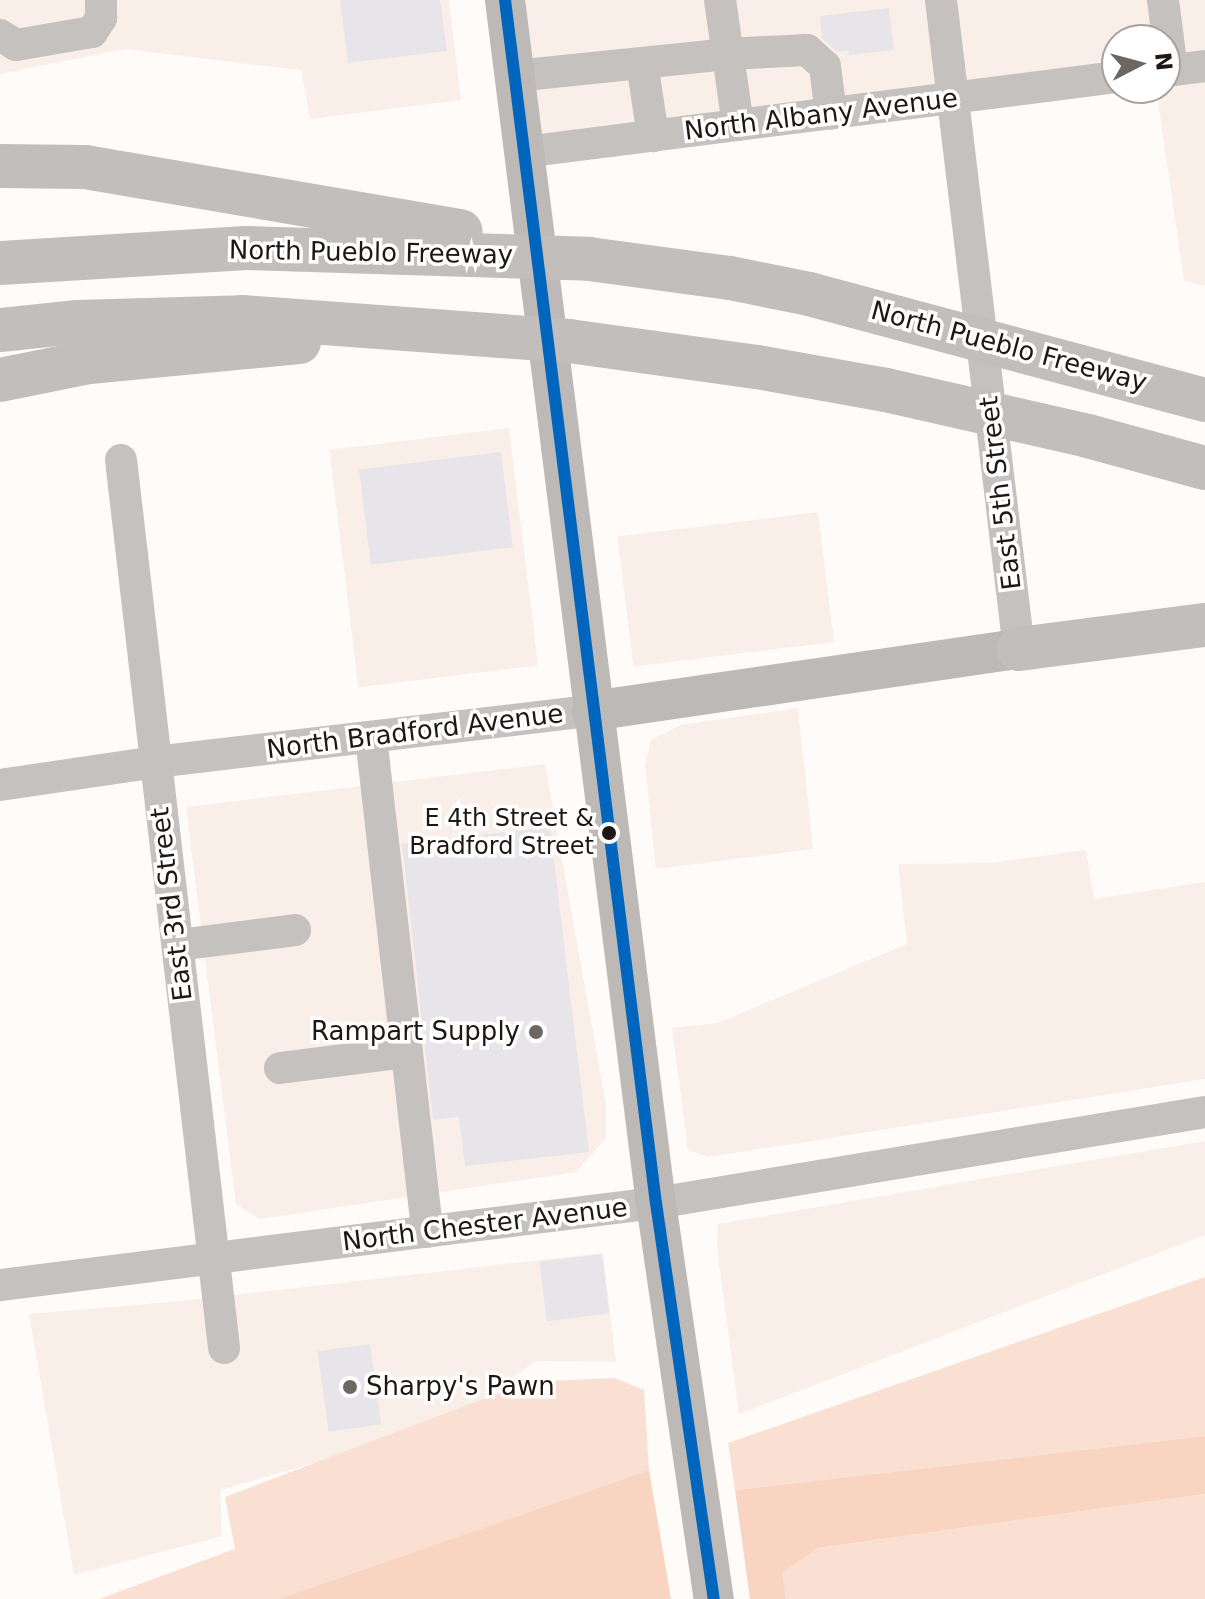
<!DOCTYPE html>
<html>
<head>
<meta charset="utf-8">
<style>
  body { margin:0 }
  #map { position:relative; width:1205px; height:1599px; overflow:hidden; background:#fefbf9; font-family:"DejaVu Sans",sans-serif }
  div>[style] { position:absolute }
  .built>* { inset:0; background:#faeee8; transform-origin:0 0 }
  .green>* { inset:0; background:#fae0d3 }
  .forest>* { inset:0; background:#f9d4c1 }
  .building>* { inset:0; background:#e7e5e9; transform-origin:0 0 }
  .minor>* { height:32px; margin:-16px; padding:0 16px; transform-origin:16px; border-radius:16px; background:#c4c1bf }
  .major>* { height:40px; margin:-20px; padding:0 20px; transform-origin:20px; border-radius:20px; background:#bdb9b7 }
  .highway>* { height:44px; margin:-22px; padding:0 22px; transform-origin:22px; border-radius:22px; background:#c2bebc }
  .bus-1>* { height:12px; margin:-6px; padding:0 6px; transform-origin:6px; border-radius:6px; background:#0065bd }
  .dots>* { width:22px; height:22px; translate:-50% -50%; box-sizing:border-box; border:4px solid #fff; border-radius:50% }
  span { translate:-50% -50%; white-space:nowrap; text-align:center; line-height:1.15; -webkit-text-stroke:7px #fff; paint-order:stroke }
  .bus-label { font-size:24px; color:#1f1713 }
  .right { translate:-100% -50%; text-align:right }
  .street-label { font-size:26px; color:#1f1713 }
  .poi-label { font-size:26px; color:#1f1713 }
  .left { translate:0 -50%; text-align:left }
  .north { position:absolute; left:1101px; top:24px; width:80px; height:80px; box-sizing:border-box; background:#fff; border:2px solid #a5a2a1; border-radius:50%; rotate:84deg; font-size:22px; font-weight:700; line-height:32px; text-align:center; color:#1f1713 }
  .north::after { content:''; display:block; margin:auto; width:28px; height:36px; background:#6d6764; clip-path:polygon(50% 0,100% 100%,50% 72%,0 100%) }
</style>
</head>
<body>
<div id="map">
  <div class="built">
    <i style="clip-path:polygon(0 0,449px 0,461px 100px,310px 119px,301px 70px,125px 49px,0 74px)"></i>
    <i style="clip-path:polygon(505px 0,1205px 0,1205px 286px,1184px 281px,1156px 88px,1165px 88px,1165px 40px,1117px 40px,1117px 77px,524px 152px)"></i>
    <i style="left:509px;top:428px;width:239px;height:181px;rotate:83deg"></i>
    <i style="left:818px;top:512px;width:131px;height:202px;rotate:83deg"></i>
    <i style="clip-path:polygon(798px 708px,813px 849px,656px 869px,645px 765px,651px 740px,681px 725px)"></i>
    <i style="clip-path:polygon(545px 764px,606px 1105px,606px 1138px,576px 1172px,260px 1219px,236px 1204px,186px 807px)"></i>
    <i style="clip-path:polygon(1086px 850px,1094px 899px,1205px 882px,1205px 1079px,709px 1157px,688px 1150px,672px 1028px,718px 1023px,907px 944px,898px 864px,990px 863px)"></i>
    <i style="clip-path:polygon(1205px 1141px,1205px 1235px,739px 1414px,717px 1247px,718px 1224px)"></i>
    <i style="clip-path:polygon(603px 1253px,616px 1362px,536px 1361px,445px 1425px,220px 1490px,222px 1536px,74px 1575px,29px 1314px,182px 1301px)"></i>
  </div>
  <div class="green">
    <i style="clip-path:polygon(1205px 1277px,1205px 1436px,735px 1490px,728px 1443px)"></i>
    <i style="clip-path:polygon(614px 1378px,644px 1390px,649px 1470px,279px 1599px,99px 1599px,235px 1549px,225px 1497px,528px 1382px)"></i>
    <i style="clip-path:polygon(1205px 1494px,1205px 1599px,786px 1599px,781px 1573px,818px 1548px)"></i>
  </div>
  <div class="forest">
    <i style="clip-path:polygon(1205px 1436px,1205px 1494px,818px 1548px,782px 1573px,786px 1599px,750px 1599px,735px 1490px)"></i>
    <i style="clip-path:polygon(649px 1470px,671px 1599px,278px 1599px,342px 1577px)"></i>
  </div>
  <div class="building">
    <i style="clip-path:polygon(340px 0,440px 0,447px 51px,348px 63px)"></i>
    <i style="clip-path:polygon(889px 8px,894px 50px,849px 55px,848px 50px,837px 52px,822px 38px,820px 16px)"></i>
    <i style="left:501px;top:452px;width:96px;height:143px;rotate:83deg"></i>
    <i style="clip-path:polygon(550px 827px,589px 1152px,465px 1166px,459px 1117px,433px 1120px,402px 844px)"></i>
    <i style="left:602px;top:1254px;width:60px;height:63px;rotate:83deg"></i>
    <i style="left:370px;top:1344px;width:81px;height:53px;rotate:82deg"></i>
  </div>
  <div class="minor">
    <i style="left:720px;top:0;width:126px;rotate:81.8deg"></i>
    <i style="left:941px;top:0;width:654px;rotate:83.15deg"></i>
    <i style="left:1163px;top:0;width:71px;rotate:82.7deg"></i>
    <i style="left:0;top:35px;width:19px;rotate:32deg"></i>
    <i style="left:16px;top:45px;width:77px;rotate:-9.7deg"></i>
    <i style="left:92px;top:32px;width:17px;rotate:-57deg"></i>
    <i style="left:101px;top:18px;width:18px;rotate:-90deg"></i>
    <i style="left:642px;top:63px;width:74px;rotate:81.4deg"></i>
    <i style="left:1165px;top:71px;width:40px;rotate:-7.1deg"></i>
    <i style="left:515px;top:76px;width:213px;rotate:-5.9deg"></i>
    <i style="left:727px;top:54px;width:80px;rotate:-2.9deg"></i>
    <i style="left:807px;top:50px;width:24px;rotate:42deg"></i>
    <i style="left:825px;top:66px;width:48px;rotate:82.9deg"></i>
    <i style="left:524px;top:152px;width:598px;rotate:-7.21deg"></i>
    <i style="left:121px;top:460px;width:894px;rotate:83.38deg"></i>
    <i style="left:371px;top:737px;width:498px;rotate:83.5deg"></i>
    <i style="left:0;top:785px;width:157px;rotate:-8.4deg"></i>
    <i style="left:155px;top:762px;width:440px;rotate:-6.7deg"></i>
    <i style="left:178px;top:945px;width:118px;rotate:-7.3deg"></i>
    <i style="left:280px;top:1068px;width:128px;rotate:-7.2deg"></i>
    <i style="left:0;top:1285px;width:661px;rotate:-7.13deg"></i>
    <i style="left:656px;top:1203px;width:556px;rotate:-9.41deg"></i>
  </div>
  <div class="major">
    <i style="left:505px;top:0;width:1212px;rotate:82.85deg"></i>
    <i style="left:656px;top:1203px;width:400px;rotate:81.7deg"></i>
    <i style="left:592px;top:711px;width:431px;rotate:-8.3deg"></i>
  </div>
  <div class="highway">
    <i style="left:0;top:166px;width:85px;rotate:0.7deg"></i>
    <i style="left:85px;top:167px;width:381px;rotate:9.7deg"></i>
    <i style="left:0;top:263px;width:247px;rotate:-3.5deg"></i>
    <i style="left:247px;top:248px;width:342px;rotate:1.8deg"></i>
    <i style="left:589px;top:259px;width:142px;rotate:7.7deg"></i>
    <i style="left:730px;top:278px;width:81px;rotate:11.4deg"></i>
    <i style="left:809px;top:294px;width:410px;rotate:15deg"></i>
    <i style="left:0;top:330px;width:78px;rotate:-5.9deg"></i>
    <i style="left:78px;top:322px;width:164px;rotate:-1.7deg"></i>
    <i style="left:242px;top:317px;width:328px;rotate:4.2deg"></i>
    <i style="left:569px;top:341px;width:190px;rotate:7.9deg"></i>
    <i style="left:757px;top:367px;width:131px;rotate:10.1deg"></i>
    <i style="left:886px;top:390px;width:207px;rotate:12.8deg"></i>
    <i style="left:1088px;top:436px;width:121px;rotate:15.3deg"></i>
    <i style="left:0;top:380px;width:91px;rotate:-11.4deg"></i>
    <i style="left:89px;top:362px;width:211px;rotate:-5.4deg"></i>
    <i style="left:1019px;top:649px;width:188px;rotate:-7.4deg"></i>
  </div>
  <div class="bus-1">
    <i style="left:505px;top:0;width:1212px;rotate:82.85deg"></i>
    <i style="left:656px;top:1203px;width:400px;rotate:81.7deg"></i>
  </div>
  <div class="dots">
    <i style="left:609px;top:833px;background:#1f1713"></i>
    <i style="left:536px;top:1032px;background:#6d6764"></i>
    <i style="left:350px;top:1387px;background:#6d6764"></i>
  </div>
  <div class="bus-label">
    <span class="right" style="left:594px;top:833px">E 4th Street &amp;<br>Bradford Street</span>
  </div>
  <div class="street-label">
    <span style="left:821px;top:115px;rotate:-7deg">North Albany Avenue</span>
    <span style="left:371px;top:253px;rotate:1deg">North Pueblo Freeway</span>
    <span style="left:1009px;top:347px;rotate:15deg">North Pueblo Freeway</span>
    <span style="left:1001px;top:493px;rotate:-97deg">East 5th Street</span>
    <span style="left:415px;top:732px;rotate:-7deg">North Bradford Avenue</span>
    <span style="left:172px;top:904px;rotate:-97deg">East 3rd Street</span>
    <span style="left:485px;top:1225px;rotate:-7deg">North Chester Avenue</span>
  </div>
  <div class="poi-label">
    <span class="right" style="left:520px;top:1032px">Rampart Supply</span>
    <span class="left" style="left:366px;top:1387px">Sharpy's Pawn</span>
  </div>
  <div class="north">N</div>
</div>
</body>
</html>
